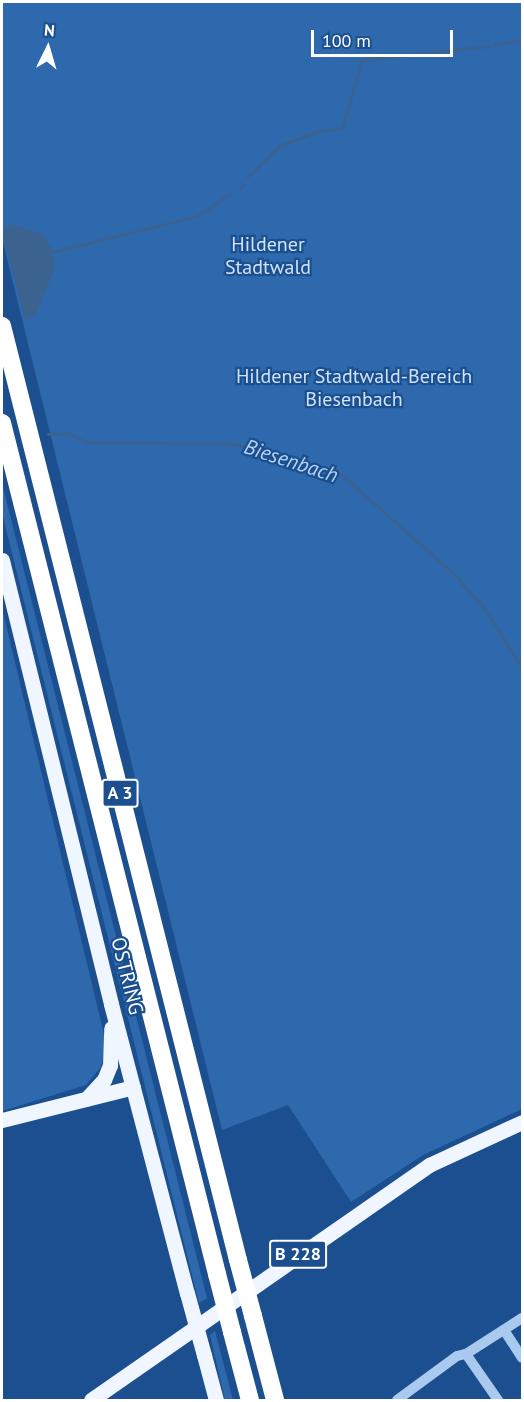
<!DOCTYPE html>
<html>
<head>
<meta charset="utf-8">
<style>
  body { margin:0 }
  #map { position:relative; width:524px; height:1402px; overflow:hidden; background:#1b4f8f; font-family:"PT Sans",sans-serif }
  div>[style] { position:absolute }
  .green>* { inset:0; background:#2e69ad }
  .water>* { inset:0; background:#3c6290 }
  .stream>* { height:3px; margin:-1.5px; padding:0 1.5px; transform-origin:1.5px; border-radius:1.5px; background:#3c6290 }
  .minor>* { height:10px; margin:-5px; padding:0 5px; transform-origin:5px; border-radius:5px; background:#a9c9ee }
  .major>* { height:15px; margin:-7.5px; padding:0 7.5px; transform-origin:7.5px; border-radius:7.5px; background:#f0f6ff }
  .highway>* { height:18px; margin:-9px; padding:0 9px; transform-origin:9px; border-radius:9px; background:#fff }
  .major-bridge>* { height:15px; margin:-7.5px; padding:0 7.5px; transform-origin:7.5px; border-radius:7.5px; background:#f0f6ff }
  .highway-bridge>* { height:18px; margin:-9px; padding:0 9px; transform-origin:9px; border-radius:9px; background:#fff }
  span { translate:-50% -50%; white-space:nowrap; text-align:center; line-height:1.15; -webkit-text-stroke:4.5px #1b4f8f; paint-order:stroke }
  .shield-label span { padding:2px 4px; background:#1b4f8f; border:2px solid; border-radius:4px; -webkit-text-stroke-width:0 }
  .shield-label { font-size:18px; color:#fff; font-weight:700 }
  .park-label { font-size:20px; color:#cfe3fa }
  .street-label { font-size:20px; color:#fff }
  .water-label { font-size:21px; color:#b5d3f5; font-style:italic }
  .frame { position:absolute; inset:0; border:3px solid #fff; pointer-events:none }
  .north { position:absolute; left:18px; top:18px; width:60px; height:60px; -webkit-text-stroke:4px #1b4f8f; paint-order:stroke; rotate:5deg; font-size:16px; font-weight:700; line-height:24px; text-align:center; color:#fff }
  .north::after { content:''; display:block; margin:auto; width:21px; height:27px; background:#fff; clip-path:polygon(50% 0,100% 100%,50% 72%,0 100%) }
  .scale { position:absolute; left:311px; top:30px; width:142px; height:27px; box-sizing:border-box; border:3px solid #fff; border-top:0; padding-left:8px; font-size:18px; line-height:21px; white-space:nowrap; color:#fff; -webkit-text-stroke:4px #1b4f8f; paint-order:stroke }
</style>
</head>
<body>
<div id="map">
  <div class="green">
    <i style="clip-path:polygon(2px 2px,522px 2px,522px 1109px,423px 1155px,351px 1202px,288px 1105px,222px 1130px,2px 238px)"></i>
    <i style="clip-path:polygon(2px 483px,207px 1298px,199px 1303px,2px 513px)"></i>
    <i style="clip-path:polygon(2px 608px,106px 1043px,101px 1067px,86px 1085px,2px 1111px)"></i>
    <i style="clip-path:polygon(215px 1331px,233px 1400px,225px 1400px,210px 1335px)"></i>
  </div>
  <div class="water">
    <i style="clip-path:polygon(11px 224px,42px 234px,51px 248px,55px 268px,35px 316px,25px 320px,2px 232px)"></i>
  </div>
  <div class="stream">
    <i style="left:494px;top:45px;width:28px;rotate:-10deg"></i>
    <i style="left:247px;top:177px;width:45px;rotate:-44.1deg"></i>
    <i style="left:279px;top:146px;width:39px;rotate:-21deg"></i>
    <i style="left:315px;top:132px;width:27px;rotate:-8deg"></i>
    <i style="left:342px;top:128px;width:71px;rotate:-73.6deg"></i>
    <i style="left:362px;top:60px;width:127px;rotate:-6.3deg"></i>
    <i style="left:241px;top:188px;width:4px;rotate:-63deg"></i>
    <i style="left:52px;top:252px;width:150px;rotate:-13.9deg"></i>
    <i style="left:198px;top:216px;width:39px;rotate:-35deg"></i>
    <i style="left:48px;top:434px;width:20px;rotate:-3deg"></i>
    <i style="left:68px;top:433px;width:21px;rotate:25deg"></i>
    <i style="left:87px;top:442px;width:150px;rotate:0.8deg"></i>
    <i style="left:237px;top:444px;width:111px;rotate:16.8deg"></i>
    <i style="left:343px;top:476px;width:147px;rotate:41.4deg"></i>
    <i style="left:453px;top:573px;width:48px;rotate:48.4deg"></i>
    <i style="left:485px;top:609px;width:70px;rotate:57.9deg"></i>
  </div>
  <div class="minor">
    <i style="left:504px;top:1330px;width:33px;rotate:57deg"></i>
    <i style="left:466px;top:1354px;width:56px;rotate:55.2deg"></i>
    <i style="left:397px;top:1400px;width:74px;rotate:-36.3deg"></i>
    <i style="left:457px;top:1356px;width:9px;rotate:-13deg"></i>
    <i style="left:466px;top:1354px;width:67px;rotate:-32.7deg"></i>
  </div>
  <div class="major">
    <i style="left:2px;top:560px;width:457px;rotate:76.2deg"></i>
    <i style="left:111px;top:1004px;width:299px;rotate:75.3deg"></i>
    <i style="left:86px;top:1099px;width:26px;rotate:-47deg"></i>
    <i style="left:104px;top:1080px;width:16px;rotate:-68deg"></i>
    <i style="left:110px;top:1065px;width:37px;rotate:-88deg"></i>
    <i style="left:2px;top:1120px;width:135px;rotate:-14.1deg"></i>
    <i style="left:204px;top:1355px;width:47px;rotate:75.1deg"></i>
    <i style="left:91px;top:1400px;width:412px;rotate:-34.8deg"></i>
    <i style="left:429px;top:1165px;width:102px;rotate:-24.8deg"></i>
  </div>
  <div class="highway">
    <i style="left:2px;top:326px;width:963px;rotate:75.82deg"></i>
    <i style="left:2px;top:423px;width:878px;rotate:75.82deg"></i>
    <i style="left:253px;top:1316px;width:87px;rotate:75.3deg"></i>
    <i style="left:232px;top:1332px;width:70px;rotate:75.2deg"></i>
  </div>
  <div class="major-bridge">
    <i style="left:187px;top:1293px;width:64px;rotate:74.7deg"></i>
  </div>
  <div class="highway-bridge">
    <i style="left:238px;top:1260px;width:58px;rotate:75deg"></i>
    <i style="left:217px;top:1274px;width:60px;rotate:75.5deg"></i>
  </div>
  <div class="shield-label">
    <span style="left:120px;top:793px">A 3</span>
    <span style="left:298px;top:1254px">B 228</span>
  </div>
  <div class="park-label">
    <span style="left:268px;top:256px">Hildener<br>Stadtwald</span>
    <span style="left:354px;top:388px">Hildener Stadtwald-Bereich<br>Biesenbach</span>
  </div>
  <div class="street-label">
    <span style="left:127px;top:976px;rotate:76deg">OSTRING</span>
  </div>
  <div class="water-label">
    <span style="left:291px;top:461px;rotate:18deg">Biesenbach</span>
  </div>
  <div class="frame"></div>
  <div class="north">N</div>
  <div class="scale">100 m</div>
</div>
</body>
</html>
